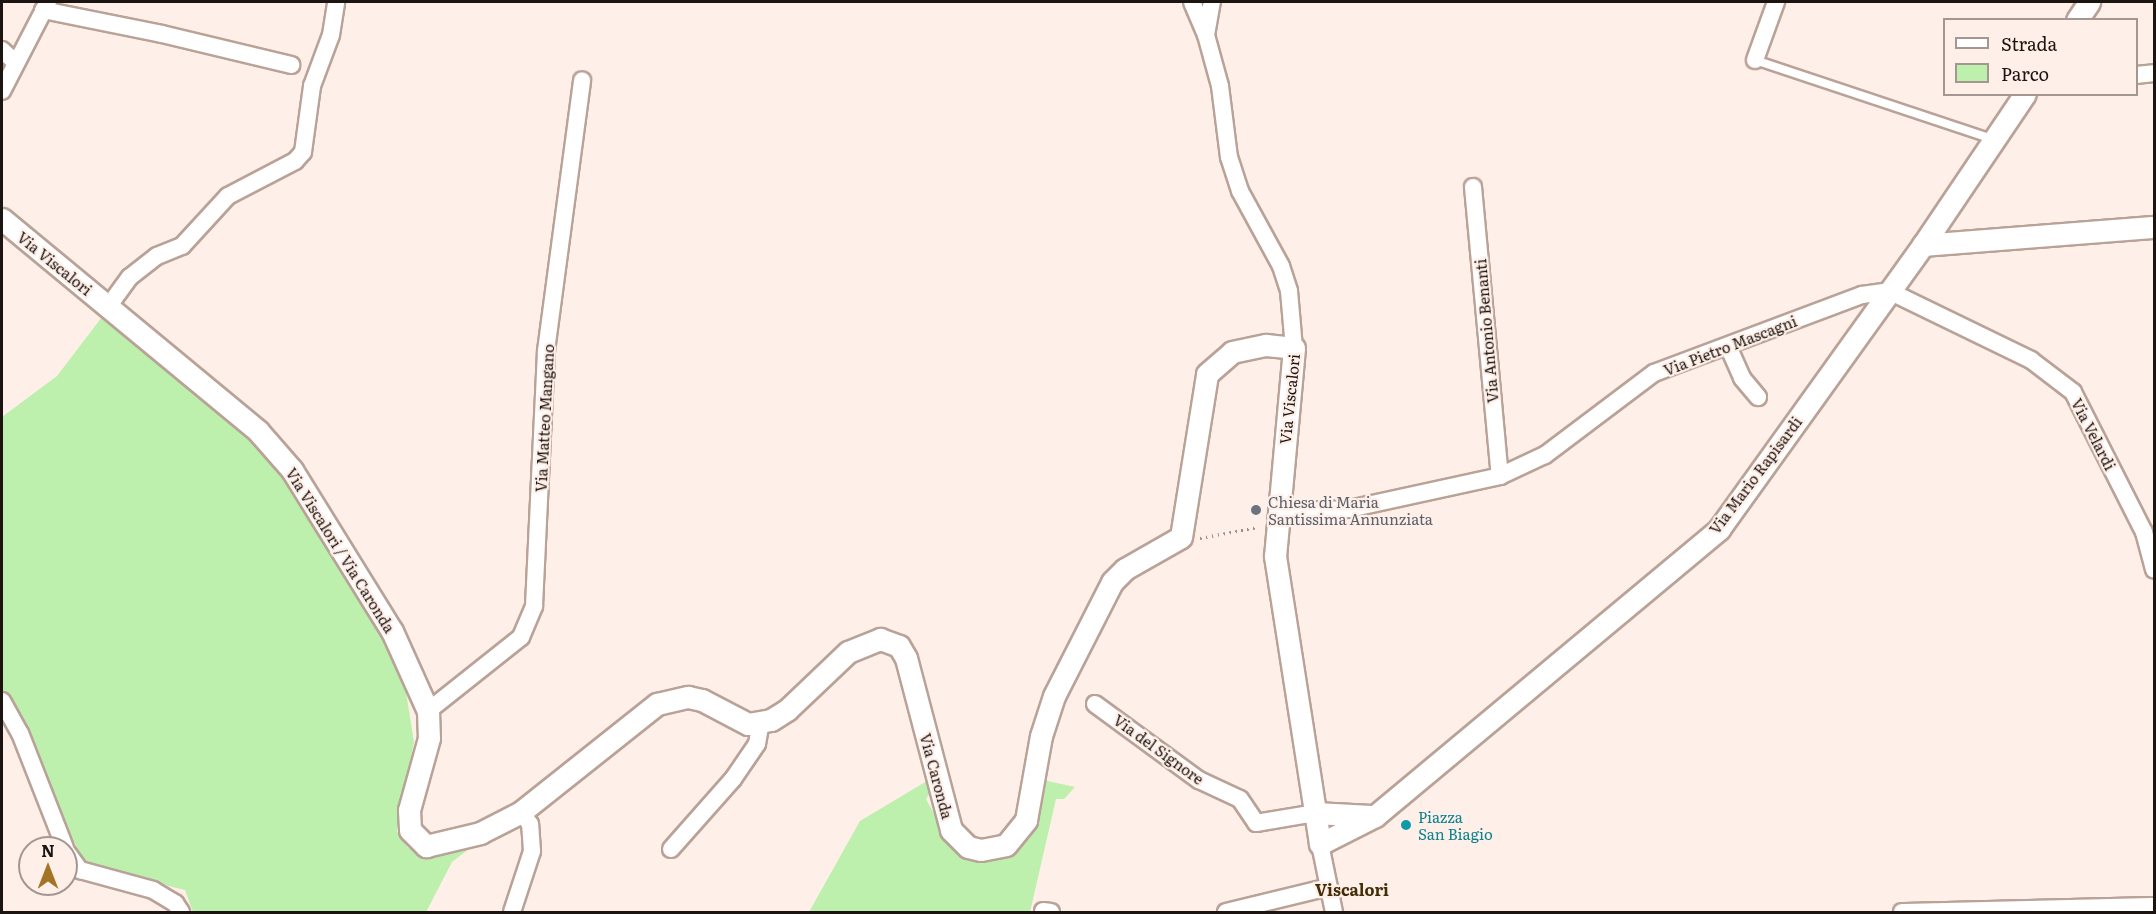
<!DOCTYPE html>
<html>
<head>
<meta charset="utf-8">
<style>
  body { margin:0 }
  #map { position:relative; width:2156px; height:914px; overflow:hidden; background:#feefe8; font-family:Literata,serif }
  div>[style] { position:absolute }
  .green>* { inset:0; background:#bdefad }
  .path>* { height:3px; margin-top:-1.5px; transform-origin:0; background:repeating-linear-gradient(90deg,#9a8e88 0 1.5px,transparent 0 6px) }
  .roads { filter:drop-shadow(2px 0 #b9a297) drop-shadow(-2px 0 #b9a297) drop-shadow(0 2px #b9a297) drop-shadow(0 -2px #b9a297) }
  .service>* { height:8px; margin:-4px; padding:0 4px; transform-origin:4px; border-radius:4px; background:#fff }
  .minor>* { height:16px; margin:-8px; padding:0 8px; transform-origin:8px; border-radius:8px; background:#fff }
  .tertiary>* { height:21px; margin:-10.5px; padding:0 10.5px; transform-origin:10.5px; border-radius:10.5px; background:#fff }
  .dots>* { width:16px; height:16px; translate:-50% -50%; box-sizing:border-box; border:3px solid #feefe8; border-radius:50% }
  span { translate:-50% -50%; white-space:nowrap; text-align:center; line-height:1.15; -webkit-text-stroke:4.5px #feefe8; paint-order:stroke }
  .street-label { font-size:15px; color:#1c1410 }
  .worship-label { font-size:15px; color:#5b616d }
  .left { translate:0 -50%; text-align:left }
  .culture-label { font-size:15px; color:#0d838f }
  .neighbourhood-label { font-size:16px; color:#422d07; font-weight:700 }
  .frame { position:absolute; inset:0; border:3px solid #1c1410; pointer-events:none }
  .legend { position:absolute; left:1943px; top:18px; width:195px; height:78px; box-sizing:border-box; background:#feefe8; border:2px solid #a49792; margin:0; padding:8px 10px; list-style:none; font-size:18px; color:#1c1410 }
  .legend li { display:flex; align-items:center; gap:12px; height:30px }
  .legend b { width:30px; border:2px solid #a49792 }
  .north { position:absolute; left:18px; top:836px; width:60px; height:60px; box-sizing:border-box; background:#feefe8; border:2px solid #a49792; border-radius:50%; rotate:0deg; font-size:16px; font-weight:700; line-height:24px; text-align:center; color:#1c1410 }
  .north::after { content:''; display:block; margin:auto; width:21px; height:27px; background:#a27426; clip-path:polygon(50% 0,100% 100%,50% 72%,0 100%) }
</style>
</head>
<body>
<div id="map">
  <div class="green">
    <i style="clip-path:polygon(105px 313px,270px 452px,386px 632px,382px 636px,406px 692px,414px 742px,397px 831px,408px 848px,419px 852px,477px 843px,452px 862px,426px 912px,193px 912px,185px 890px,84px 865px,22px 719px,2px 694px,2px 417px,57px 376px)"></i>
    <i style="clip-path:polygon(1043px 780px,1075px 787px,1064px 799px,1056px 799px,1030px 912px,809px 912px,860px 821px,927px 781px,930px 793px,926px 799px,938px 821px,972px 858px,985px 860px,1008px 855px,1029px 837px)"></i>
  </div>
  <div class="path">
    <i style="left:1200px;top:538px;width:59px;rotate:-10.7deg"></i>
  </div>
  <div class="roads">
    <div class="service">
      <i style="left:1755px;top:60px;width:250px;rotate:18.4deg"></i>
    </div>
    <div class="minor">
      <i style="left:1192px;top:2px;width:36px;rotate:67deg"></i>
      <i style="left:1206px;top:35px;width:53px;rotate:74.6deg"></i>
      <i style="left:1220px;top:86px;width:72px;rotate:82.8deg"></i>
      <i style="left:1229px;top:157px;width:36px;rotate:72deg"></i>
      <i style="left:1240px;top:191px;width:85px;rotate:61.3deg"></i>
      <i style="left:1281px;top:266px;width:26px;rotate:72deg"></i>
      <i style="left:1289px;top:291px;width:57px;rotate:85deg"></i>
      <i style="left:43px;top:10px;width:121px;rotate:11.4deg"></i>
      <i style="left:162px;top:34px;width:133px;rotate:13.5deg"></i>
      <i style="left:1206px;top:35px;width:34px;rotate:-80deg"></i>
      <i style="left:2px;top:50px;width:19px;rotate:43deg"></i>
      <i style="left:1755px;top:60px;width:62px;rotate:-70.1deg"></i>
      <i style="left:2136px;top:75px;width:18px;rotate:-6deg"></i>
      <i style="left:2px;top:91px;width:100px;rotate:-62.7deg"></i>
      <i style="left:1473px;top:187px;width:290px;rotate:84.7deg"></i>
      <i style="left:108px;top:307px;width:37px;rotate:-54deg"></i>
      <i style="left:130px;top:277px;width:34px;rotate:-38deg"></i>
      <i style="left:157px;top:256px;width:27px;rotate:-22deg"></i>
      <i style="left:182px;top:246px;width:68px;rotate:-47.4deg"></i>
      <i style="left:228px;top:196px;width:76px;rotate:-27.6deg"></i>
      <i style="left:295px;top:161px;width:12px;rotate:-48deg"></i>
      <i style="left:303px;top:152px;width:67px;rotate:-82.2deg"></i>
      <i style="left:312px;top:86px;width:54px;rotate:-69.6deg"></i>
      <i style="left:331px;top:35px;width:33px;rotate:-81deg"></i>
      <i style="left:1728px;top:346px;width:35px;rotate:66deg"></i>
      <i style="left:1742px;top:378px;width:25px;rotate:50deg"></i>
      <i style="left:1278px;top:512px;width:71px;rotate:-2.4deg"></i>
      <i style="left:1349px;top:509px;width:155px;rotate:-12.3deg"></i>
      <i style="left:1500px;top:476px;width:50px;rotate:-25deg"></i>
      <i style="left:1545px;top:455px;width:136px;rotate:-37deg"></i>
      <i style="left:1654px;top:373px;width:222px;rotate:-20.6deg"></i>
      <i style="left:1862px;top:295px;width:27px;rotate:-8deg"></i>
      <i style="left:1889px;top:291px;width:158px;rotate:25.9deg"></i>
      <i style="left:2031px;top:360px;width:53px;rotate:37.3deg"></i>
      <i style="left:2073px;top:392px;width:157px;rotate:63.1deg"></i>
      <i style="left:2144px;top:532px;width:39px;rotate:75deg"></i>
      <i style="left:2px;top:701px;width:37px;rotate:61deg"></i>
      <i style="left:20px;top:733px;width:123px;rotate:68.6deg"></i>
      <i style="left:1095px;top:704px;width:129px;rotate:36.2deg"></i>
      <i style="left:1199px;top:780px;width:45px;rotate:24.9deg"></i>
      <i style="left:1240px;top:799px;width:29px;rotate:56deg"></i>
      <i style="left:1256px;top:823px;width:61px;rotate:-9.5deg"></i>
      <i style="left:428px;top:711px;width:119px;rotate:-38.5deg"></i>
      <i style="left:521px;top:637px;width:34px;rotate:-67deg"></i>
      <i style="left:534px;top:606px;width:255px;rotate:-87.3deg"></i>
      <i style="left:546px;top:351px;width:273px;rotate:-82.4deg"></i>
      <i style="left:1320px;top:844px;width:69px;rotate:78.4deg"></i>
      <i style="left:671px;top:849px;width:94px;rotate:-48.5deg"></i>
      <i style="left:733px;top:779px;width:42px;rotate:-55.6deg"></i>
      <i style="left:757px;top:744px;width:22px;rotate:-80deg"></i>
      <i style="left:66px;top:851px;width:24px;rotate:54deg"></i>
      <i style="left:80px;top:870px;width:76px;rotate:15.3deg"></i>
      <i style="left:153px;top:890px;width:26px;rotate:31deg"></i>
      <i style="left:175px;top:903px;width:11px;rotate:56deg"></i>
      <i style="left:1043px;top:911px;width:8px;rotate:7deg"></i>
      <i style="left:512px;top:912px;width:64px;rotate:-71.8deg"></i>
      <i style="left:532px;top:851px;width:27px;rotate:-94deg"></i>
      <i style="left:530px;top:824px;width:15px;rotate:-127deg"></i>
      <i style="left:1226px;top:912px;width:106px;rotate:-13.6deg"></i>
      <i style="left:1902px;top:912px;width:252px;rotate:-1.4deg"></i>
    </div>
    <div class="tertiary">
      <i style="left:2077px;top:20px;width:22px;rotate:-56deg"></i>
      <i style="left:2px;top:219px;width:332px;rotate:39.6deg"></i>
      <i style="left:258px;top:431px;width:52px;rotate:48.9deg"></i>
      <i style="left:292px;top:470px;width:190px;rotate:58.2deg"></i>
      <i style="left:392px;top:631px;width:88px;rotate:65.8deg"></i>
      <i style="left:428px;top:711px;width:27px;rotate:88deg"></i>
      <i style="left:429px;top:738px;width:75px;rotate:105.5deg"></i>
      <i style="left:409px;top:810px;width:20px;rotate:87deg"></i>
      <i style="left:410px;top:830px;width:23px;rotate:45deg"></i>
      <i style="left:426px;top:846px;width:56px;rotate:-13.5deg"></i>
      <i style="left:480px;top:833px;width:46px;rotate:-27.1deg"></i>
      <i style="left:521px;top:812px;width:174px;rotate:-38.5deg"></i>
      <i style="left:657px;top:704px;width:32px;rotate:-13deg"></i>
      <i style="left:688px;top:697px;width:14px;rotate:12deg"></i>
      <i style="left:702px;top:700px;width:52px;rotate:27.6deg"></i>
      <i style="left:748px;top:724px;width:23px;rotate:-10deg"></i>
      <i style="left:771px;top:720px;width:19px;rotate:-32deg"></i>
      <i style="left:787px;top:710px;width:84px;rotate:-43.6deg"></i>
      <i style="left:848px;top:652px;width:35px;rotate:-22deg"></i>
      <i style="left:880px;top:639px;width:20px;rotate:20deg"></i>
      <i style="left:899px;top:646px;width:14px;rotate:60deg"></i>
      <i style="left:906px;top:658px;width:178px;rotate:75.3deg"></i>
      <i style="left:951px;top:830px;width:24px;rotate:45deg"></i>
      <i style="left:968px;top:847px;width:13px;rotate:13deg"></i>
      <i style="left:981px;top:850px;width:25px;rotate:-11deg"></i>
      <i style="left:1006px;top:845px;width:32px;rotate:-51deg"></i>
      <i style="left:1026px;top:820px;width:85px;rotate:-79.9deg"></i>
      <i style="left:1041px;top:736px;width:42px;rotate:-72deg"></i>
      <i style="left:1054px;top:696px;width:128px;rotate:-63deg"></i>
      <i style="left:1112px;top:582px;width:18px;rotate:-45deg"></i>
      <i style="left:1125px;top:569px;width:64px;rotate:-29.7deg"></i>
      <i style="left:1181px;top:537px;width:165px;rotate:-80.9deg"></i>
      <i style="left:1207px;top:374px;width:33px;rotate:-41deg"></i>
      <i style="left:1232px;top:352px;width:35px;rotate:-12deg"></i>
      <i style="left:1266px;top:345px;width:28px;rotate:6deg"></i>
      <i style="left:1294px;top:348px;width:209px;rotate:95.2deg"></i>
      <i style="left:1275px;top:556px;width:291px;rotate:81.1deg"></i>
      <i style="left:1320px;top:844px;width:62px;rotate:-27deg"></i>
      <i style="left:1375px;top:816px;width:448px;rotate:-39.8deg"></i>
      <i style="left:1719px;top:529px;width:350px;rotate:-54.3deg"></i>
      <i style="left:1923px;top:245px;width:182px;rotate:-56deg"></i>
      <i style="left:1923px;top:245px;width:232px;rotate:-4.5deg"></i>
      <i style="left:1316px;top:813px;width:54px;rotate:3.2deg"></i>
    </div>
  </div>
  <div class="dots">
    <i style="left:1256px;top:510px;background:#6b7280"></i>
    <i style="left:1406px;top:825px;background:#0f9aa8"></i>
  </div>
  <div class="street-label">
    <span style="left:55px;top:263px;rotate:39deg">Via Viscalori</span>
    <span style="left:1486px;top:331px;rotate:-95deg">Via Antonio Benanti</span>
    <span style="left:1730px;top:345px;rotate:-21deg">Via Pietro Mascagni</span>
    <span style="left:1289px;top:399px;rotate:-84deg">Via Viscalori</span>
    <span style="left:544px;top:418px;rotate:-87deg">Via Matteo Mangano</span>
    <span style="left:2094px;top:434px;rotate:63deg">Via Velardi</span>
    <span style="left:1755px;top:475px;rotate:-53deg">Via Mario Rapisardi</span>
    <span style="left:341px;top:550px;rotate:58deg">Via Viscalori / Via Caronda</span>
    <span style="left:1159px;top:749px;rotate:36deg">Via del Signore</span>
    <span style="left:937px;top:776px;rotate:75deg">Via Caronda</span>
  </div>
  <div class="worship-label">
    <span class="left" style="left:1268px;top:510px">Chiesa di Maria<br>Santissima Annunziata</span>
  </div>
  <div class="culture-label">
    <span class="left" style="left:1418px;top:825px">Piazza<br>San Biagio</span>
  </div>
  <div class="neighbourhood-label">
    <span style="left:1352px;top:889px">Viscalori</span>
  </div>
  <div class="frame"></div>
  <ul class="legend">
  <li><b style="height:8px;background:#fff"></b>Strada</li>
  <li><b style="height:16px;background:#bdefad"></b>Parco</li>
  </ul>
  <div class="north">N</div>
</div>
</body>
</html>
